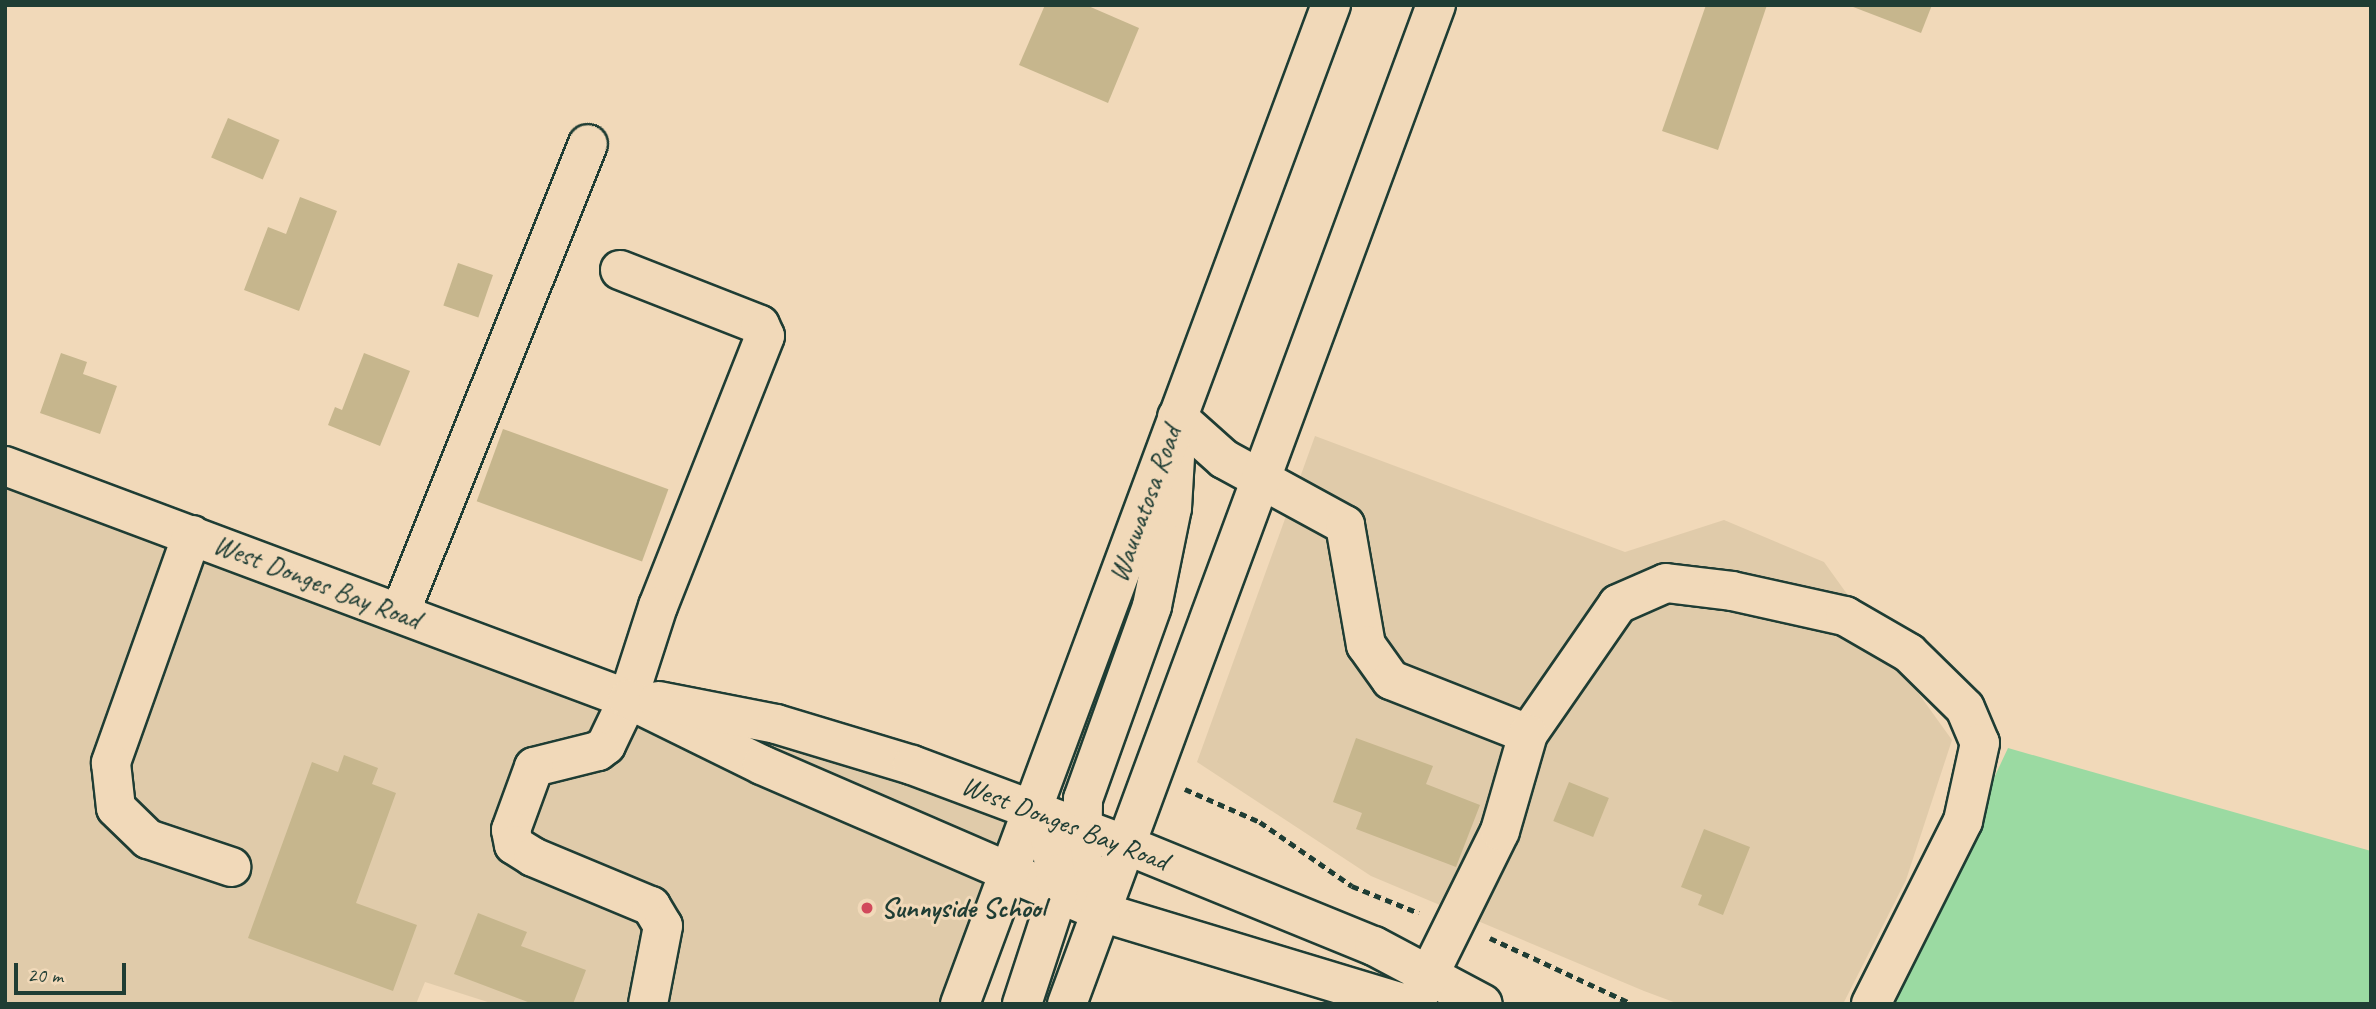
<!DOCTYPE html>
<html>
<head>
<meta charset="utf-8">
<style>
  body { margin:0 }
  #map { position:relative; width:2376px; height:1009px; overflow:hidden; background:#f1d9b9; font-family:Caveat,sans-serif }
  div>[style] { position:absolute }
  .built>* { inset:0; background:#e0cbaa }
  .green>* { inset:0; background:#9bdaa2 }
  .building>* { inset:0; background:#c6b68d; transform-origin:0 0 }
  .path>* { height:4.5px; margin-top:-2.25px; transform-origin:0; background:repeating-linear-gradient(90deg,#1f3d34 0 7px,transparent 0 12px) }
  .roads { filter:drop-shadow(2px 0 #1f3d34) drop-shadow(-2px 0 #1f3d34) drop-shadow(0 2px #1f3d34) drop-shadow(0 -2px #1f3d34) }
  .minor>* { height:38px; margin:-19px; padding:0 19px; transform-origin:19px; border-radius:19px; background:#f1d9b9 }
  .major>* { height:38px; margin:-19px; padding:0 19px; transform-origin:19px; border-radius:19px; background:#f1d9b9 }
  .dots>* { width:19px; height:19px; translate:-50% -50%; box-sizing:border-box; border:4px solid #f1d9b9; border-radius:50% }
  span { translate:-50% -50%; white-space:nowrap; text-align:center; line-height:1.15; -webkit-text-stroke:6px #f1d9b9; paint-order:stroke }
  .street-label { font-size:28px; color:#1f3d34 }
  .poi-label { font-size:28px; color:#1f3d34; font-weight:700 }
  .left { translate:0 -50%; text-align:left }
  .frame { position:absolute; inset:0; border:7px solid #1f3d34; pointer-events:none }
  .scale { position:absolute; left:14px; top:963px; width:112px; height:32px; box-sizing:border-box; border:4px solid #1f3d34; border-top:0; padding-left:9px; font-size:21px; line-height:24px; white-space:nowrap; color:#1f3d34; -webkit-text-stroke:5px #f1d9b9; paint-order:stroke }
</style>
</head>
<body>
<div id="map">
  <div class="built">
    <i style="clip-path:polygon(1315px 436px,1625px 552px,1724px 520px,1824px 562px,1952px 740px,1906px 880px,1843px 1004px,1679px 1004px,1644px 991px,1371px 876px,1197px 762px)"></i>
    <i style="clip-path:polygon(5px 481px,1032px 810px,960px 1004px,494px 1004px,425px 982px,416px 1004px,5px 1004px)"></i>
  </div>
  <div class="green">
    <i style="clip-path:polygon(2008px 748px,2371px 851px,2371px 1004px,1888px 1004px)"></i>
  </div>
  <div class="building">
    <i style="clip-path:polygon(1045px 5px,1086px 5px,1139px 28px,1108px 103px,1019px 65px)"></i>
    <i style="clip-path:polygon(1706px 5px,1767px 5px,1718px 150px,1662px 131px)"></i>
    <i style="clip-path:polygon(1848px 5px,1932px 5px,1921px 33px)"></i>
    <i style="left:228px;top:118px;width:56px;height:43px;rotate:23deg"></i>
    <i style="clip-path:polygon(300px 197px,337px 211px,299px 311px,244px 290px,268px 227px,286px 234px)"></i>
    <i style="left:458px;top:263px;width:37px;height:45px;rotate:19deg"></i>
    <i style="clip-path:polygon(61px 353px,87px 362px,83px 374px,117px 386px,100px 434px,40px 413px)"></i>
    <i style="clip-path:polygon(364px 353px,410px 371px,380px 446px,328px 425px,335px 407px,342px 410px)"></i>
    <i style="left:503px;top:429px;width:176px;height:77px;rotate:20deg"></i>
    <i style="clip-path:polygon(1356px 738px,1433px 766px,1426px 784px,1480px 805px,1456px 867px,1356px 829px,1362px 813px,1333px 802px)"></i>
    <i style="clip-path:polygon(344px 755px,378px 768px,372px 784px,396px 793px,356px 903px,417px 925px,393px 991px,248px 938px,312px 762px,338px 772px)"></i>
    <i style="left:1569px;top:782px;width:43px;height:42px;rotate:22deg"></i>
    <i style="clip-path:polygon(1704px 829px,1750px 847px,1723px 915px,1698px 905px,1702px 895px,1681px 887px)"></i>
    <i style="clip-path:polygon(478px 913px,527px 932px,521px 946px,586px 970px,573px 1004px,533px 1004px,454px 974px)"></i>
  </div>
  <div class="path">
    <i style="left:1185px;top:789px;width:82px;rotate:23.7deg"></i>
    <i style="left:1260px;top:822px;width:112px;rotate:34.8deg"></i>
    <i style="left:1352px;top:886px;width:72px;rotate:21.9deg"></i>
    <i style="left:1490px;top:938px;width:157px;rotate:24.9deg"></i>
  </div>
  <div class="roads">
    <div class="minor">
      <i style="left:620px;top:270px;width:150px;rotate:21.4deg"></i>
      <i style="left:760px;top:325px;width:12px;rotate:66deg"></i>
      <i style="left:765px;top:336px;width:290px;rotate:111.6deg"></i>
      <i style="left:658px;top:606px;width:98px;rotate:107.9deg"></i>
      <i style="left:628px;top:699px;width:51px;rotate:115.6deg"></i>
      <i style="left:606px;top:745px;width:10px;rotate:143deg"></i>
      <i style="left:598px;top:751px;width:66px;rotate:166deg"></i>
      <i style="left:534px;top:767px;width:67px;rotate:110.1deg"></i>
      <i style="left:511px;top:830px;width:15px;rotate:79deg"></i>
      <i style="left:514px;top:845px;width:22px;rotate:32deg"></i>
      <i style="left:533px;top:857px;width:128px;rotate:22.6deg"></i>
      <i style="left:651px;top:906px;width:23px;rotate:59deg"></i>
      <i style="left:663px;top:926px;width:79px;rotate:100.9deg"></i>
      <i style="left:1177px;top:417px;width:63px;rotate:41.8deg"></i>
      <i style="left:1224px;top:459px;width:138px;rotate:28.6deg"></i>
      <i style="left:1345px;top:525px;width:122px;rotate:80.1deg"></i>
      <i style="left:1366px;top:645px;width:43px;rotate:54.5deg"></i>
      <i style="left:1391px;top:680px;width:147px;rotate:21.5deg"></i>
      <i style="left:1528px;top:734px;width:158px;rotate:-55.3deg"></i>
      <i style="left:1618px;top:604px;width:52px;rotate:-23.6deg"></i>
      <i style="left:1666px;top:583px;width:66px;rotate:6.9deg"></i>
      <i style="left:1732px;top:591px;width:116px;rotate:12.5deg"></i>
      <i style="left:1845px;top:616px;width:74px;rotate:30deg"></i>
      <i style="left:1909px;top:653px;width:78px;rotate:44.5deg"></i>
      <i style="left:1965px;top:708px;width:38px;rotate:67deg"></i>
      <i style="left:1980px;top:743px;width:80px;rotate:102.3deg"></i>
      <i style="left:1963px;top:821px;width:205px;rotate:116.7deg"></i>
      <i style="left:5px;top:466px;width:665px;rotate:20.51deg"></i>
      <i style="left:628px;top:699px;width:149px;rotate:26.2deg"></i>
      <i style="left:762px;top:765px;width:369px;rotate:23.4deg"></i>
      <i style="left:1101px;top:912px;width:319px;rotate:16.8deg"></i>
      <i style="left:192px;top:535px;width:242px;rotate:109.6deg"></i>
      <i style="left:111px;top:763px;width:45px;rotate:83.7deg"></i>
      <i style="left:116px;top:808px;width:45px;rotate:44.1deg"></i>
      <i style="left:148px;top:839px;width:88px;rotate:18.6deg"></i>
      <i style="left:400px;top:613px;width:505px;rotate:-68.16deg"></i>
      <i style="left:658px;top:701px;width:120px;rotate:11deg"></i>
      <i style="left:776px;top:724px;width:142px;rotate:16.8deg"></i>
      <i style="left:912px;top:765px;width:228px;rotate:20.5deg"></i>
      <i style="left:1126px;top:845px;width:268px;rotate:22.2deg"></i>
      <i style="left:1374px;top:946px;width:123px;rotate:28deg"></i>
      <i style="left:1417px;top:999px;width:187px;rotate:-63.7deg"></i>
      <i style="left:1500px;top:831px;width:101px;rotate:-73.9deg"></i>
    </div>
    <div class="major">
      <i style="left:1101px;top:912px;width:43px;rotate:-116deg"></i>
      <i style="left:1082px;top:873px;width:74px;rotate:-89.2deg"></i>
      <i style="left:1083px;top:799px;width:205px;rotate:-70.3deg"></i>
      <i style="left:1152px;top:606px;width:100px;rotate:-78.5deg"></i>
      <i style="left:1172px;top:508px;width:50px;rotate:-86.6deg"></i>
      <i style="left:960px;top:1004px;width:1066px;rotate:-69.63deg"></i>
      <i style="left:1022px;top:1004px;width:116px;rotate:-71.9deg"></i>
      <i style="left:1058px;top:894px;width:58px;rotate:-98deg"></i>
      <i style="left:1050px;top:837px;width:32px;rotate:-124deg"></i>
      <i style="left:1067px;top:1004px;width:1065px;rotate:-69.73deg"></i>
    </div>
  </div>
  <div class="dots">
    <i style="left:867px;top:908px;background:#d1495b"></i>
  </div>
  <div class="street-label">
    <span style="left:1145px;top:504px;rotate:-70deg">Wauwatosa Road</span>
    <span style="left:317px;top:582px;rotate:21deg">West Donges Bay Road</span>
    <span style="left:1065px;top:823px;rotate:21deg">West Donges Bay Road</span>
  </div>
  <div class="poi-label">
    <span class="left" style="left:881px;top:908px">Sunnyside School</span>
  </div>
  <div class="frame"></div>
  <div class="scale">20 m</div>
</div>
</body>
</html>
